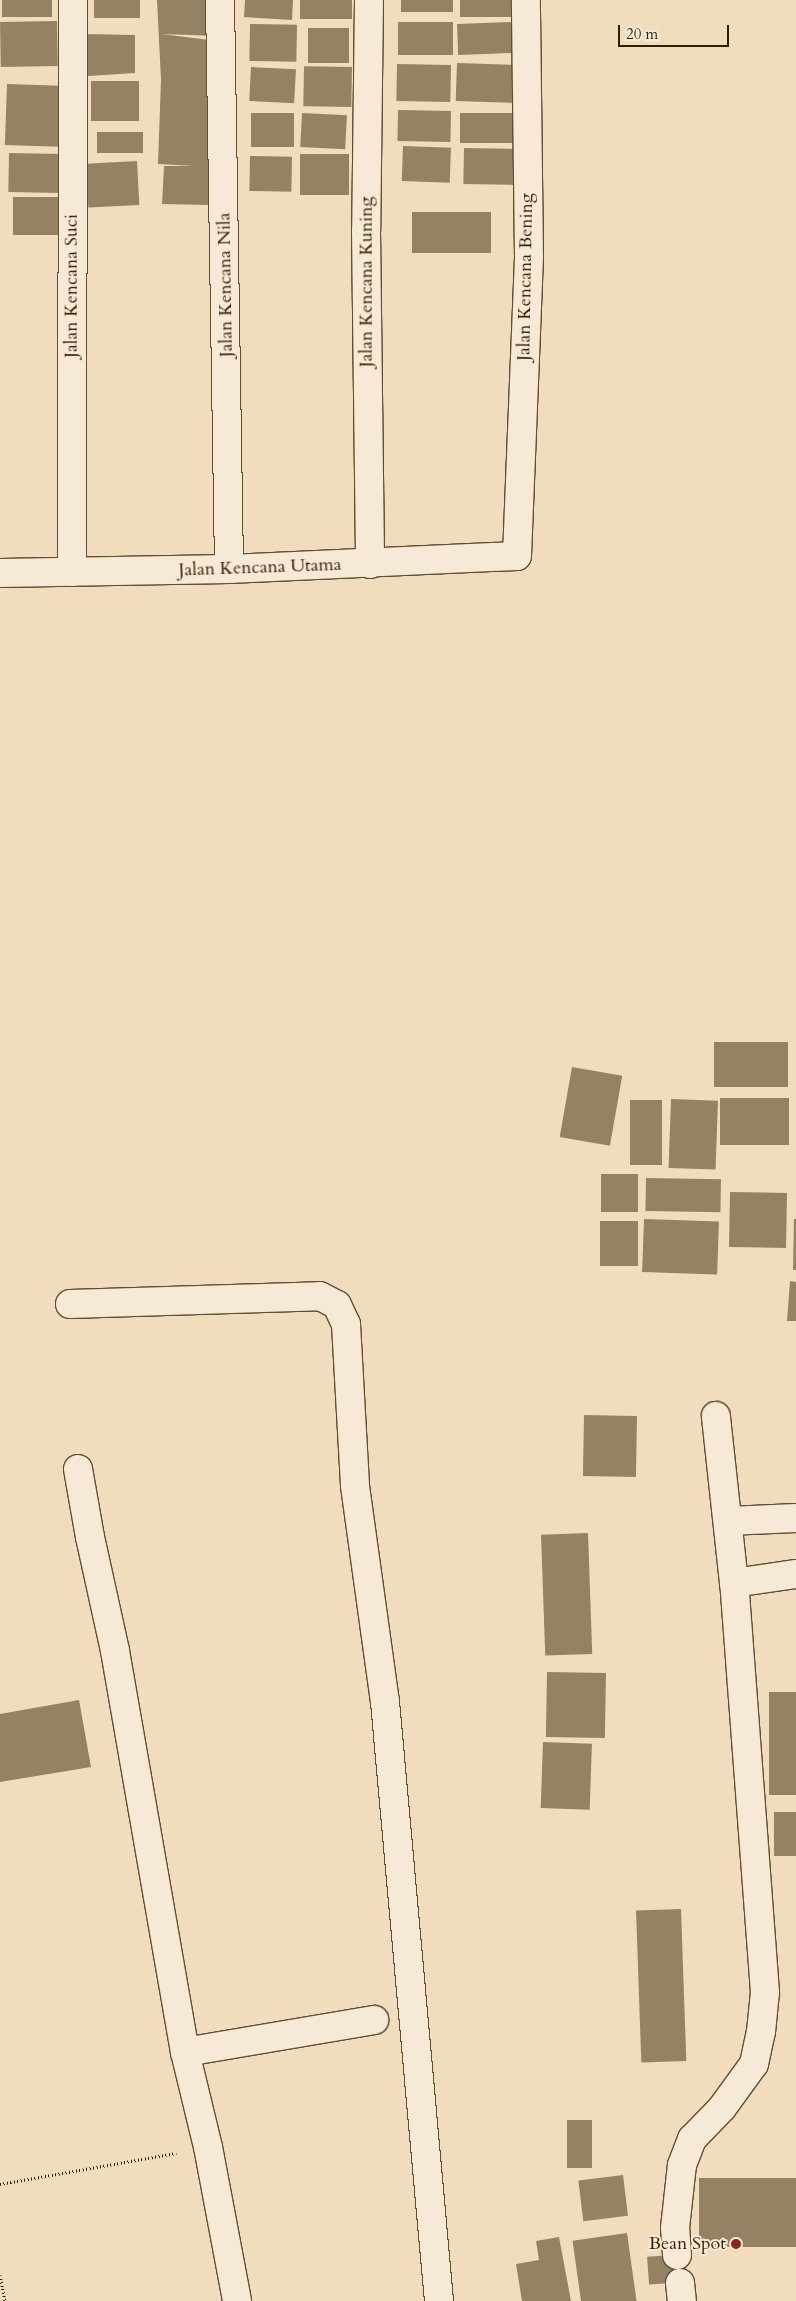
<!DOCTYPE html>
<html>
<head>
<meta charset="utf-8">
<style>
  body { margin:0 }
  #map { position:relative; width:796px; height:2301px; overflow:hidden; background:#f1ddbe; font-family:Cardo,serif }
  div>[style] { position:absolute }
  .building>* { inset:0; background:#958265; transform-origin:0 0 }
  .path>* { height:3px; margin-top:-1.5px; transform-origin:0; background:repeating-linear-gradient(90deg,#311f05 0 1px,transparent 0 3.5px) }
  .roads { filter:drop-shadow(1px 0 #614e33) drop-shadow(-1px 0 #614e33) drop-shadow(0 1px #614e33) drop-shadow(0 -1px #614e33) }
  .street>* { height:28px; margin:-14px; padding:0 14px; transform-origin:14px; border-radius:14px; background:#f6e9d5 }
  .dots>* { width:14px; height:14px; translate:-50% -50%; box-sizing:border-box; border:2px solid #f6e9d5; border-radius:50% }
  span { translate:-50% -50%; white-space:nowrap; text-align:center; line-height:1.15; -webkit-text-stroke:4px #f6e9d5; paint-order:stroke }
  .street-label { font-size:18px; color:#311f05 }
  .poi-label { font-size:18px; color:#311f05 }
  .right { translate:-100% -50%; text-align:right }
  .scale { position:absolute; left:618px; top:25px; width:111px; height:22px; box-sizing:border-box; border:2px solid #311f05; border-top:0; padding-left:6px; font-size:15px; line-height:18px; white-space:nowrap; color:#311f05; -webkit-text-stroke:4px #f6e9d5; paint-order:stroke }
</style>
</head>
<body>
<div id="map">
  <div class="building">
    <i style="left:2px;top:0;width:50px;height:17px"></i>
    <i style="left:94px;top:0;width:46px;height:18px"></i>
    <i style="clip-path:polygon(157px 0,215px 0,215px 36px,162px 34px,209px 40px,208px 125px,211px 205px,162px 204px,164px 166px,194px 166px,158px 164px,161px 80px)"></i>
    <i style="clip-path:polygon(245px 0,293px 0,292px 20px,244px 17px)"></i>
    <i style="left:300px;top:0;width:52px;height:19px"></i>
    <i style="left:401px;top:0;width:52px;height:12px"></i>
    <i style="left:460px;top:0;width:53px;height:17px"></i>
    <i style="left:57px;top:21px;width:45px;height:57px;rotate:89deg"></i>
    <i style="left:398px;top:22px;width:55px;height:33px"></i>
    <i style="left:513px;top:22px;width:31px;height:56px;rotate:88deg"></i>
    <i style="left:250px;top:24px;width:47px;height:37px;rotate:1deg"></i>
    <i style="left:308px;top:28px;width:41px;height:35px"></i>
    <i style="clip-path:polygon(85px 34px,135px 35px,135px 73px,88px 76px)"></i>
    <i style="left:457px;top:63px;width:63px;height:38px;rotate:2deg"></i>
    <i style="left:397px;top:64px;width:54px;height:37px;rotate:1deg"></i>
    <i style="left:251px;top:67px;width:45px;height:34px;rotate:3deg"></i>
    <i style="left:352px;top:67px;width:40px;height:48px;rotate:91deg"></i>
    <i style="left:91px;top:81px;width:48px;height:40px"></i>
    <i style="left:7px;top:84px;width:53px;height:61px;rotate:2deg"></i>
    <i style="left:398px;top:110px;width:53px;height:31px;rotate:1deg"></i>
    <i style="left:251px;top:113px;width:43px;height:34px"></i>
    <i style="left:302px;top:113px;width:45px;height:34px;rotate:3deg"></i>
    <i style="left:460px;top:113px;width:57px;height:30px"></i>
    <i style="left:143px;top:132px;width:21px;height:46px;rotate:90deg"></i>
    <i style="left:403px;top:146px;width:48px;height:35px;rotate:2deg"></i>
    <i style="left:464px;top:148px;width:54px;height:36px;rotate:1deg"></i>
    <i style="left:9px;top:153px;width:52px;height:39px;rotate:1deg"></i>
    <i style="left:300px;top:154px;width:49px;height:41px"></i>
    <i style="left:250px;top:156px;width:42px;height:35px;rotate:1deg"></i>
    <i style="left:137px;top:161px;width:44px;height:51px;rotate:87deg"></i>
    <i style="left:13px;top:197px;width:46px;height:38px"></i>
    <i style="left:491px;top:212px;width:41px;height:79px;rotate:90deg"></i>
    <i style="left:714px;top:1042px;width:74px;height:45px"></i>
    <i style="left:572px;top:1067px;width:51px;height:71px;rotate:10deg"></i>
    <i style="left:720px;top:1098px;width:69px;height:47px"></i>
    <i style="left:671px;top:1099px;width:47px;height:69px;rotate:2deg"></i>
    <i style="left:630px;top:1100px;width:32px;height:65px"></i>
    <i style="left:601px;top:1174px;width:37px;height:38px"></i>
    <i style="left:646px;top:1178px;width:75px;height:33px;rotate:1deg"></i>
    <i style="left:730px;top:1192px;width:57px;height:55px;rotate:1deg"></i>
    <i style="left:644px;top:1219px;width:75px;height:53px;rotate:2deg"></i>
    <i style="clip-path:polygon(794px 1219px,796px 1219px,796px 1270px,793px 1270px)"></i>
    <i style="left:600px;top:1221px;width:38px;height:45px"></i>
    <i style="clip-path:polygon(790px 1281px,796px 1282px,796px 1321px,787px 1321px)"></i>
    <i style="left:584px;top:1415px;width:53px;height:61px;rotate:1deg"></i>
    <i style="left:588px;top:1533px;width:121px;height:47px;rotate:88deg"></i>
    <i style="left:547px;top:1672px;width:59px;height:65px;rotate:1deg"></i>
    <i style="left:769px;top:1692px;width:27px;height:103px"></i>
    <i style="clip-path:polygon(79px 1700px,91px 1767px,0 1782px,0 1714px)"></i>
    <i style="left:543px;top:1742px;width:49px;height:66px;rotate:2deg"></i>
    <i style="left:774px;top:1812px;width:22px;height:44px"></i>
    <i style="left:681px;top:1909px;width:152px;height:45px;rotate:88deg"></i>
    <i style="left:567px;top:2120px;width:25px;height:48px"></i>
    <i style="left:623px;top:2175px;width:41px;height:45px;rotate:83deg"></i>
    <i style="left:796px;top:2178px;width:69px;height:97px;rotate:90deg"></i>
    <i style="left:627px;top:2233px;width:69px;height:55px;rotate:82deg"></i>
    <i style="clip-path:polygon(559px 2237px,571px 2301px,522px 2301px,516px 2264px,539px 2260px,536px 2241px)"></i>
    <i style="left:685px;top:2254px;width:28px;height:38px;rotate:86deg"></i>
  </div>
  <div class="path">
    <i style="left:0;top:2184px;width:179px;rotate:-10deg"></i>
    <i style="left:0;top:2275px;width:26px;rotate:79deg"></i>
  </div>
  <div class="roads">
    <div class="street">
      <i style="left:220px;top:0;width:569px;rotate:89.09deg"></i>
      <i style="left:369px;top:0;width:230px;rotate:90.7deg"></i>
      <i style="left:366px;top:230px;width:334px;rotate:89.3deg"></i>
      <i style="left:72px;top:572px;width:572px;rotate:-89.9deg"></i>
      <i style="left:0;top:573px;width:229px;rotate:-1deg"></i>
      <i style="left:229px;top:569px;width:288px;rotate:-2.6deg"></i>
      <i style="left:517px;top:556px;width:299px;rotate:-87.7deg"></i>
      <i style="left:529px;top:257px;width:257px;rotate:-90.7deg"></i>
      <i style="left:70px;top:1304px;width:250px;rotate:-1.8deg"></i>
      <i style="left:320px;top:1296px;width:19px;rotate:28deg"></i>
      <i style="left:337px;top:1305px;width:21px;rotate:65deg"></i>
      <i style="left:346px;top:1324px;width:162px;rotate:86.8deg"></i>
      <i style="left:355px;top:1486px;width:218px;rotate:82.1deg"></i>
      <i style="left:385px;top:1702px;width:601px;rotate:84.85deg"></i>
      <i style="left:78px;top:1469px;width:69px;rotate:80deg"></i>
      <i style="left:90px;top:1537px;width:117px;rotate:77.6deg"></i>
      <i style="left:115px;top:1651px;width:407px;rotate:80.1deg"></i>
      <i style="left:185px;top:2052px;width:98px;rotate:76.4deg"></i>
      <i style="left:208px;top:2147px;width:157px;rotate:79.3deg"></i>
      <i style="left:728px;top:1521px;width:68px;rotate:-2.5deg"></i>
      <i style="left:734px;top:1583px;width:63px;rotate:-8.3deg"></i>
      <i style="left:185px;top:2052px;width:192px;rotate:-9.6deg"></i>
      <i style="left:677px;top:2255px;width:27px;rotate:-94deg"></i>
      <i style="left:675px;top:2228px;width:63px;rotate:-83.7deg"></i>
      <i style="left:682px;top:2165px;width:28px;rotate:-69deg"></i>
      <i style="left:692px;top:2139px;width:43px;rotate:-45.9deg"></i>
      <i style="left:722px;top:2108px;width:54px;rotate:-54deg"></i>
      <i style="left:754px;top:2064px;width:33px;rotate:-78deg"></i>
      <i style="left:761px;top:2032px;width:40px;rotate:-84.3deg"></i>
      <i style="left:765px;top:1992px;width:410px;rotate:-94.3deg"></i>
      <i style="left:734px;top:1583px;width:168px;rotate:-96.2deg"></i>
      <i style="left:680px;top:2283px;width:18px;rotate:84deg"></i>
    </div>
  </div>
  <div class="dots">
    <i style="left:736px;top:2244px;background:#8f2418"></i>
  </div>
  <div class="street-label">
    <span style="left:526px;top:277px;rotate:-89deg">Jalan Kencana Bening</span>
    <span style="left:367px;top:282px;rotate:-90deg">Jalan Kencana Kuning</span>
    <span style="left:226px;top:285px;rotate:-91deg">Jalan Kencana Nila</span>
    <span style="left:72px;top:286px;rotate:-90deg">Jalan Kencana Suci</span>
    <span style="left:260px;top:568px;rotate:-2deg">Jalan Kencana Utama</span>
  </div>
  <div class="poi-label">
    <span class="right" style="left:726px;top:2244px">Bean Spot</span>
  </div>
  <div class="scale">20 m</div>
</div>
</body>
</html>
